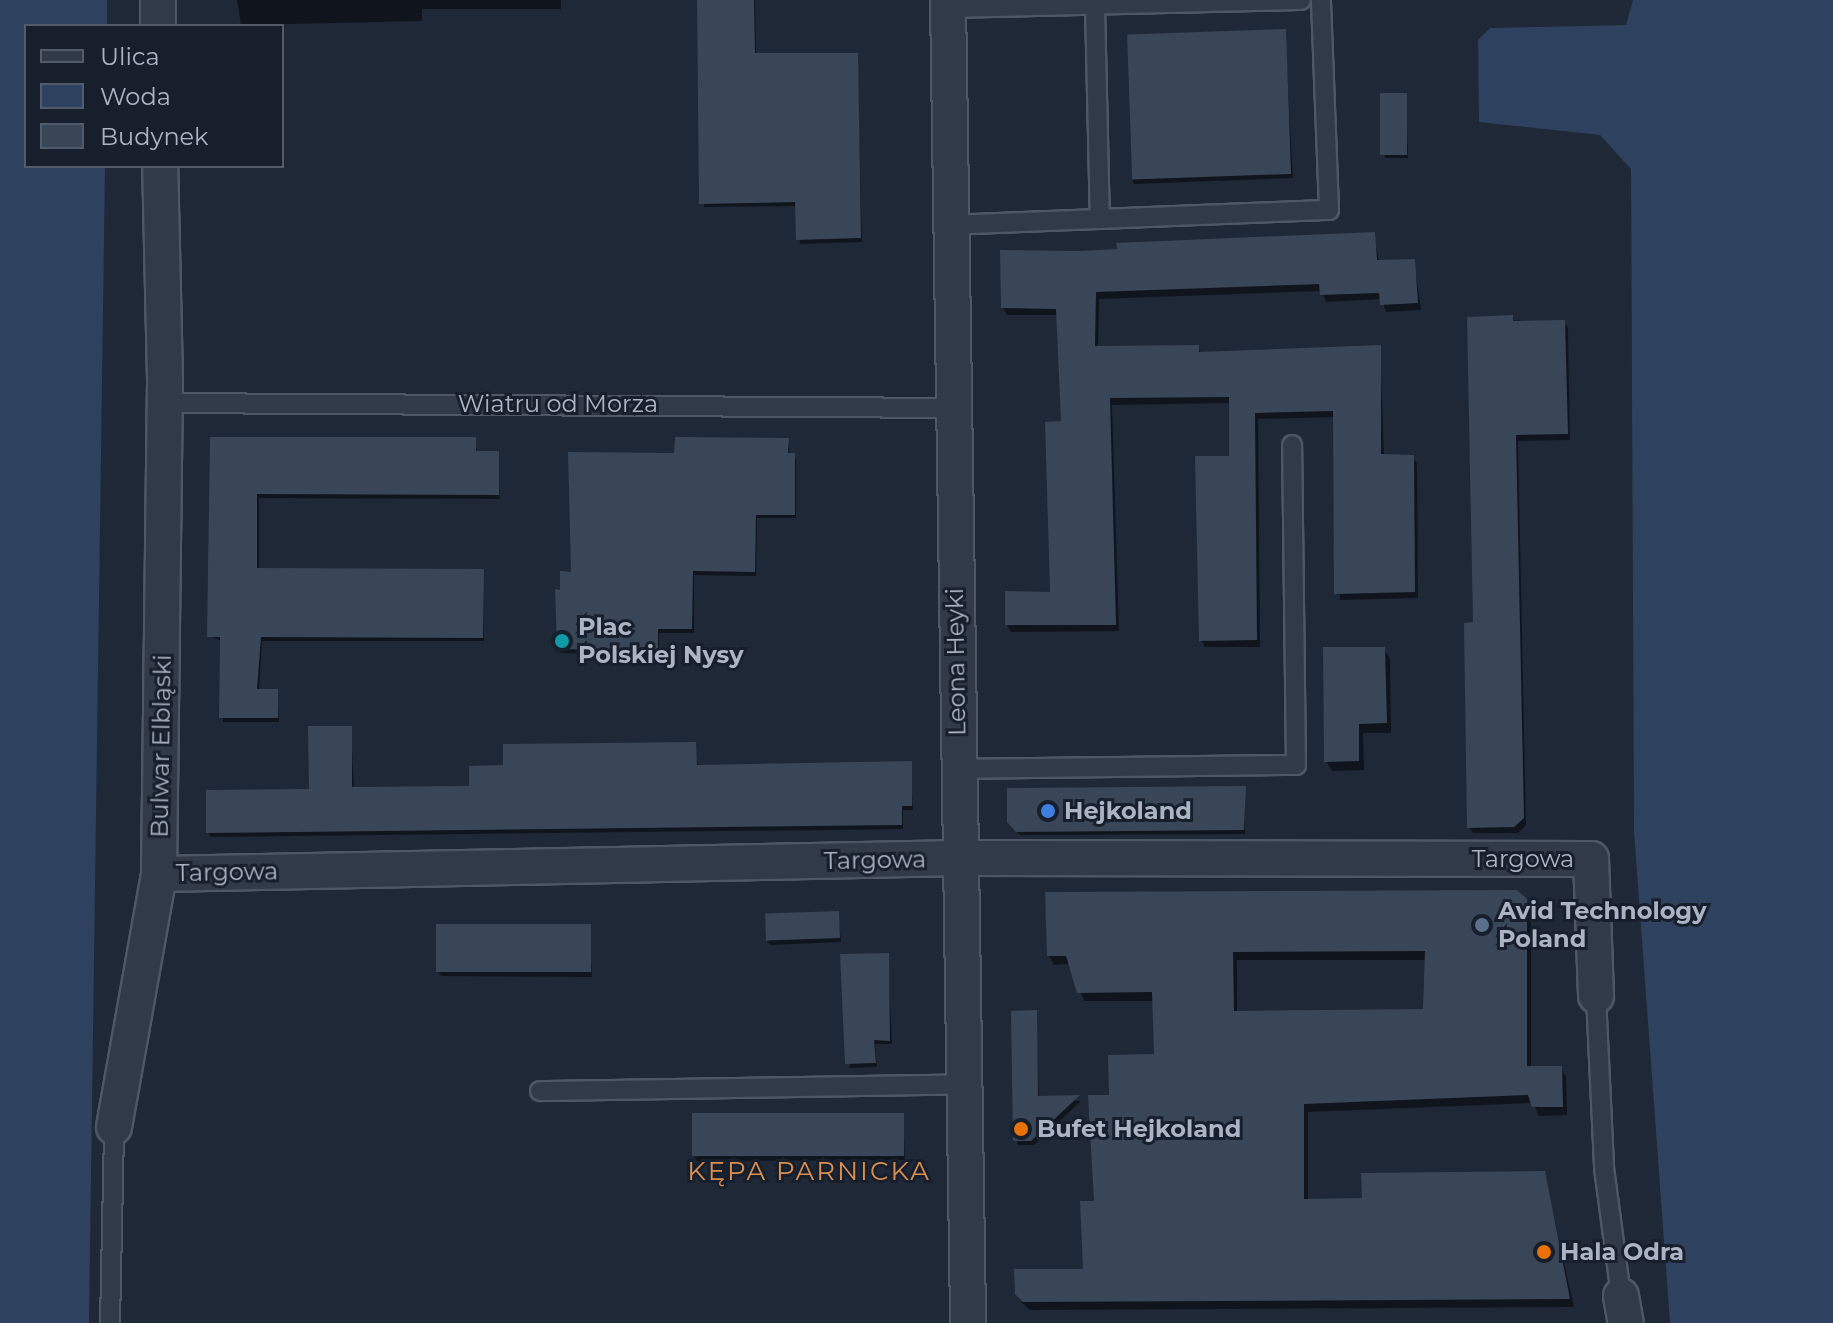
<!DOCTYPE html>
<html>
<head>
<meta charset="utf-8">
<style>
  body { margin:0 }
  #map { position:relative; width:1833px; height:1323px; overflow:hidden; background:#1e2837; font-family:Montserrat,sans-serif }
  div>[style] { position:absolute }
  .water>* { inset:0; background:#2e415e }
  .shadow>* { inset:0; background:#0007 }
  .building>* { inset:0; background:#394658; transform-origin:0 0 }
  .roads { filter:drop-shadow(2px 0 #4f5766) drop-shadow(-2px 0 #4f5766) drop-shadow(0 2px #4f5766) drop-shadow(0 -2px #4f5766) }
  .service>* { height:18px; margin:-9px; padding:0 9px; transform-origin:9px; border-radius:9px; background:#313a48 }
  .minor>* { height:34px; margin:-17px; padding:0 17px; transform-origin:17px; border-radius:17px; background:#313a48 }
  .dots>* { width:22px; height:22px; translate:-50% -50%; box-sizing:border-box; border:4px solid #171f2c; border-radius:50% }
  span { translate:-50% -50%; white-space:nowrap; text-align:center; line-height:1.15; -webkit-text-stroke:6px #171f2c; paint-order:stroke }
  .street-label { font-size:24px; color:#abb4c5 }
  .poi-label { font-size:24px; color:#abb4c5; font-weight:700 }
  .left { translate:0 -50%; text-align:left }
  .neighbourhood-label { font-size:26px; color:#da8f51; letter-spacing:2px }
  .legend { position:absolute; left:24px; top:24px; width:260px; height:144px; box-sizing:border-box; background:#171f2c; border:2px solid #525b69; margin:0; padding:10px 14px; list-style:none; font-size:24px; color:#abb4c5 }
  .legend li { display:flex; align-items:center; gap:16px; height:40px }
  .legend b { width:40px; border:2px solid #525b69 }
</style>
</head>
<body>
<div id="map">
  <div class="water">
    <i style="clip-path:polygon(0 0,107px 0,107px 26px,26px 26px,26px 166px,105px 166px,89px 1323px,0 1323px)"></i>
    <i style="clip-path:polygon(1633px 0,1833px 0,1833px 1323px,1670px 1323px,1634px 831px,1631px 169px,1600px 135px,1479px 122px,1478px 40px,1490px 28px,1626px 25px)"></i>
  </div>
  <div class="shadow">
    <i style="clip-path:polygon(237px 0,561px 0,561px 9px,422px 9px,422px 21px,241px 25px)"></i>
    <i style="clip-path:polygon(699px 0,755px 0,756px 55px,857px 55px,862px 242px,800px 244px,797px 206px,704px 207px)"></i>
    <i style="clip-path:polygon(1285px 31px,1293px 178px,1134px 184px,1132px 179px)"></i>
    <i style="clip-path:polygon(1406px 95px,1408px 158px,1386px 158px,1383px 154px)"></i>
    <i style="clip-path:polygon(1374px 234px,1379px 262px,1414px 261px,1421px 310px,1386px 312px,1382px 299px,1326px 302px,1322px 291px,1099px 299px,1098px 348px,1198px 347px,1201px 354px,1380px 347px,1384px 456px,1413px 457px,1417px 464px,1418px 598px,1340px 600px,1335px 417px,1258px 419px,1260px 647px,1205px 647px,1201px 640px,1231px 458px,1231px 403px,1112px 405px,1119px 631px,1011px 632px,1007px 625px,1052px 594px,1063px 423px,1059px 315px,1007px 315px,1003px 308px,1080px 253px)"></i>
    <i style="clip-path:polygon(1469px 319px,1564px 322px,1568px 328px,1570px 440px,1518px 441px,1526px 825px,1518px 833px,1473px 833px,1469px 827px,1475px 624px)"></i>
    <i style="clip-path:polygon(212px 439px,475px 439px,477px 453px,497px 453px,500px 499px,259px 498px,259px 570px,483px 571px,484px 641px,262px 641px,259px 691px,277px 691px,279px 722px,223px 722px,222px 641px,209px 636px)"></i>
    <i style="clip-path:polygon(788px 440px,790px 455px,796px 459px,796px 518px,757px 518px,756px 576px,694px 575px,694px 633px,659px 633px,659px 655px,561px 653px,562px 592px,676px 455px)"></i>
    <i style="clip-path:polygon(1384px 649px,1390px 659px,1391px 733px,1363px 733px,1364px 770px,1332px 771px,1326px 761px)"></i>
    <i style="clip-path:polygon(351px 728px,354px 789px,471px 788px,505px 767px,695px 744px,698px 767px,910px 763px,913px 810px,903px 810px,903px 829px,211px 837px,208px 833px,311px 791px)"></i>
    <i style="clip-path:polygon(1245px 788px,1245px 834px,1020px 835px,1012px 827px)"></i>
    <i style="clip-path:polygon(evenodd,1525px 900px,1531px 910px,1531px 1068px,1561px 1068px,1566px 1077px,1567px 1115px,1539px 1116px,1533px 1103px,1308px 1112px,1308px 1201px,1364px 1200px,1544px 1173px,1574px 1307px,1030px 1310px,1022px 1303px,1017px 1293px,1085px 1271px,1111px 1097px,1156px 1056px,1155px 1001px,1084px 1001px,1071px 964px,1054px 965px,1049px 956px,1525px 900px,1237px 960px,1427px 960px,1425px 1011px,1237px 1013px,1237px 960px)"></i>
    <i style="clip-path:polygon(838px 913px,841px 942px,770px 945px,767px 941px)"></i>
    <i style="clip-path:polygon(589px 926px,592px 977px,441px 976px,438px 972px)"></i>
    <i style="clip-path:polygon(888px 955px,892px 1044px,875px 1044px,877px 1067px,849px 1068px)"></i>
    <i style="clip-path:polygon(1036px 1013px,1039px 1098px,1081px 1101px,1034px 1145px,1017px 1145px)"></i>
    <i style="clip-path:polygon(903px 1115px,905px 1160px,697px 1161px,694px 1157px)"></i>
  </div>
  <div class="building">
    <i style="clip-path:polygon(697px 0,754px 0,755px 53px,858px 53px,861px 238px,796px 240px,795px 202px,699px 204px)"></i>
    <i style="left:1286px;top:29px;width:145px;height:159px;rotate:88deg"></i>
    <i style="left:1380px;top:93px;width:27px;height:62px"></i>
    <i style="clip-path:polygon(1375px 232px,1377px 260px,1415px 259px,1418px 303px,1380px 305px,1379px 293px,1320px 295px,1319px 284px,1096px 292px,1095px 346px,1199px 345px,1199px 352px,1381px 345px,1381px 454px,1414px 455px,1415px 592px,1334px 594px,1333px 411px,1255px 413px,1257px 640px,1199px 641px,1195px 456px,1229px 456px,1229px 397px,1110px 398px,1116px 625px,1005px 625px,1005px 591px,1050px 592px,1045px 422px,1061px 421px,1056px 309px,1001px 308px,1000px 250px,1080px 251px,1117px 249px,1116px 243px)"></i>
    <i style="clip-path:polygon(1513px 315px,1513px 321px,1565px 320px,1568px 434px,1516px 435px,1524px 818px,1514px 827px,1467px 828px,1464px 623px,1473px 622px,1467px 317px)"></i>
    <i style="clip-path:polygon(210px 437px,476px 437px,476px 451px,499px 451px,499px 495px,257px 494px,257px 568px,484px 569px,483px 638px,261px 637px,257px 689px,278px 689px,278px 718px,219px 718px,220px 637px,207px 637px)"></i>
    <i style="clip-path:polygon(675px 437px,789px 438px,788px 453px,795px 453px,795px 515px,756px 515px,755px 572px,693px 571px,692px 629px,658px 629px,658px 651px,557px 649px,555px 589px,560px 590px,560px 571px,571px 572px,568px 452px,674px 453px)"></i>
    <i style="clip-path:polygon(1323px 647px,1385px 647px,1387px 723px,1359px 724px,1359px 761px,1324px 762px)"></i>
    <i style="clip-path:polygon(308px 726px,352px 726px,352px 787px,469px 786px,469px 766px,503px 765px,503px 744px,696px 742px,697px 765px,912px 761px,912px 806px,902px 806px,902px 825px,206px 833px,206px 790px,309px 789px)"></i>
    <i style="clip-path:polygon(1246px 786px,1244px 830px,1016px 832px,1007px 822px,1007px 788px)"></i>
    <i style="clip-path:polygon(evenodd,1517px 890px,1527px 899px,1527px 1066px,1562px 1066px,1563px 1107px,1532px 1107px,1528px 1095px,1304px 1104px,1304px 1199px,1362px 1198px,1361px 1173px,1545px 1171px,1570px 1299px,1023px 1302px,1015px 1294px,1014px 1269px,1083px 1269px,1080px 1201px,1094px 1201px,1088px 1095px,1109px 1095px,1108px 1055px,1154px 1054px,1152px 992px,1077px 993px,1066px 956px,1047px 956px,1045px 892px,1517px 890px,1425px 951px,1423px 1009px,1234px 1011px,1233px 952px,1425px 951px)"></i>
    <i style="left:839px;top:911px;width:27px;height:74px;rotate:88deg"></i>
    <i style="left:436px;top:924px;width:155px;height:48px"></i>
    <i style="clip-path:polygon(889px 953px,890px 1041px,874px 1040px,876px 1063px,845px 1064px,840px 954px)"></i>
    <i style="clip-path:polygon(1037px 1010px,1038px 1096px,1080px 1095px,1031px 1141px,1013px 1141px,1011px 1011px)"></i>
    <i style="left:904px;top:1113px;width:43px;height:212px;rotate:90deg"></i>
  </div>
  <div class="roads">
    <div class="service">
      <i style="left:1095px;top:5px;width:214px;rotate:88.7deg"></i>
      <i style="left:948px;top:8px;width:353px;rotate:-1.3deg"></i>
      <i style="left:950px;top:225px;width:379px;rotate:-2.3deg"></i>
      <i style="left:1329px;top:210px;width:210px;rotate:-92.2deg"></i>
      <i style="left:164px;top:403px;width:788px;rotate:0.36deg"></i>
      <i style="left:958px;top:769px;width:338px;rotate:-0.7deg"></i>
      <i style="left:1296px;top:765px;width:320px;rotate:-90.7deg"></i>
      <i style="left:1596px;top:996px;width:172px;rotate:87.3deg"></i>
      <i style="left:1604px;top:1168px;width:129px;rotate:82.4deg"></i>
      <i style="left:540px;top:1091px;width:424px;rotate:-0.9deg"></i>
      <i style="left:110px;top:1323px;width:196px;rotate:-88.8deg"></i>
    </div>
    <div class="minor">
      <i style="left:158px;top:0;width:26px;rotate:90deg"></i>
      <i style="left:948px;top:0;width:1323px;rotate:89.13deg"></i>
      <i style="left:159px;top:874px;width:801px;rotate:-1.14deg"></i>
      <i style="left:960px;top:858px;width:631px;rotate:0.09deg"></i>
      <i style="left:1591px;top:859px;width:137px;rotate:87.9deg"></i>
      <i style="left:114px;top:1127px;width:257px;rotate:-79.9deg"></i>
      <i style="left:159px;top:874px;width:495px;rotate:-89.3deg"></i>
      <i style="left:165px;top:379px;width:213px;rotate:-91.3deg"></i>
      <i style="left:1621px;top:1296px;width:27px;rotate:80deg"></i>
    </div>
  </div>
  <div class="dots">
    <i style="left:562px;top:641px;background:#0f9aa8"></i>
    <i style="left:1048px;top:811px;background:#3f7fe0"></i>
    <i style="left:1482px;top:925px;background:#5c6f8a"></i>
    <i style="left:1021px;top:1129px;background:#e8710a"></i>
    <i style="left:1544px;top:1252px;background:#e8710a"></i>
  </div>
  <div class="street-label">
    <span style="left:558px;top:404px">Wiatru od Morza</span>
    <span style="left:956px;top:662px;rotate:-91deg">Leona Heyki</span>
    <span style="left:161px;top:746px;rotate:-89deg">Bulwar Elbląski</span>
    <span style="left:1523px;top:859px">Targowa</span>
    <span style="left:875px;top:860px;rotate:-1deg">Targowa</span>
    <span style="left:227px;top:872px;rotate:-1deg">Targowa</span>
  </div>
  <div class="poi-label">
    <span class="left" style="left:578px;top:641px">Plac<br>Polskiej Nysy</span>
    <span class="left" style="left:1064px;top:811px">Hejkoland</span>
    <span class="left" style="left:1498px;top:925px">Avid Technology<br>Poland</span>
    <span class="left" style="left:1037px;top:1129px">Bufet Hejkoland</span>
    <span class="left" style="left:1560px;top:1252px">Hala Odra</span>
  </div>
  <div class="neighbourhood-label">
    <span style="left:809px;top:1172px">KĘPA PARNICKA</span>
  </div>
  <ul class="legend">
  <li><b style="height:10px;background:#313a48"></b>Ulica</li>
  <li><b style="height:22px;background:#2e415e"></b>Woda</li>
  <li><b style="height:22px;background:#394658"></b>Budynek</li>
  </ul>
</div>
</body>
</html>
